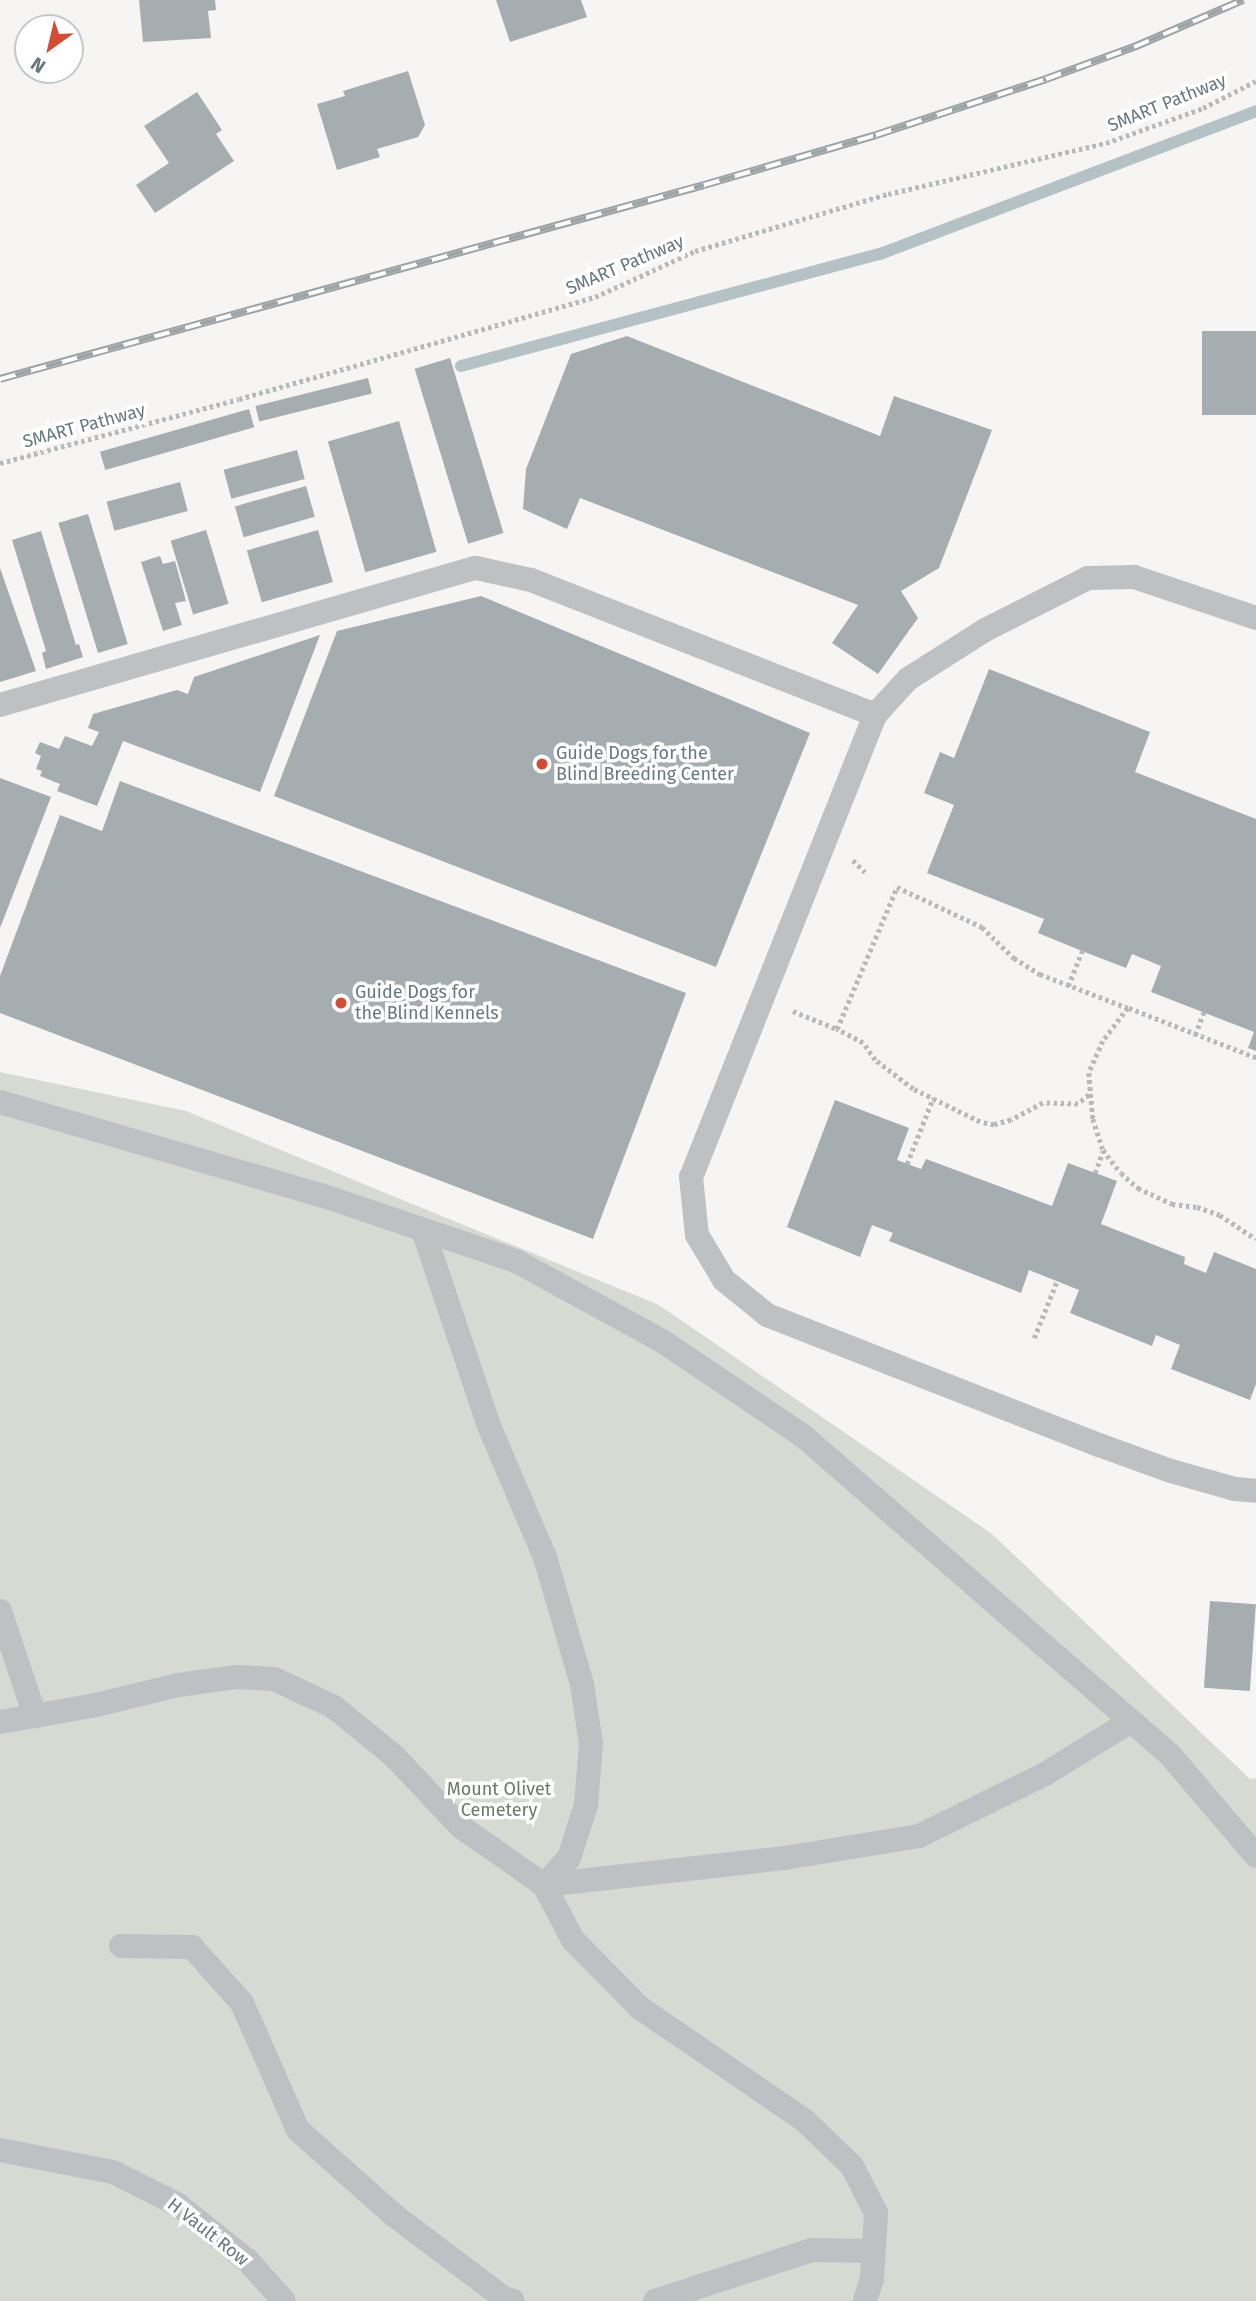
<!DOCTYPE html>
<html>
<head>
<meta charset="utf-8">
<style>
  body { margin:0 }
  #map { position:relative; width:1256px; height:2301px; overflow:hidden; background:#f6f5f3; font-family:"Fira Sans",sans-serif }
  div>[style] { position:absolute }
  .green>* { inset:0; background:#d6dad2 }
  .stream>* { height:12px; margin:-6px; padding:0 6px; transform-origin:6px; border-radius:6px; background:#b5c2c5 }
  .building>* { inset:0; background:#a5adb1; transform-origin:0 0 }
  .path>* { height:4.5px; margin-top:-2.25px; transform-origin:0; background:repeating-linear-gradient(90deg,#b7babc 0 3.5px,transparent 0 7px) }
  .lane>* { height:24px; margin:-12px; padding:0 12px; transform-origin:12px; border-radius:12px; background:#bdc1c4 }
  .rail>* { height:8px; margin-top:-4px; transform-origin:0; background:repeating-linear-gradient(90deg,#fff 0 16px,#9da4a8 0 32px); box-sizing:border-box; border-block:2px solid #9da4a8 }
  .dots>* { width:19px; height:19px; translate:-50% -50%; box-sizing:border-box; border:4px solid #fff; border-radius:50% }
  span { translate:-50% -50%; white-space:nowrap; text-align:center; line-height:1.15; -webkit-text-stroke:7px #fff; paint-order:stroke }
  .street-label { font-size:18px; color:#677881 }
  .poi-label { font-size:18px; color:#677881 }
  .left { translate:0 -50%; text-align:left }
  .park-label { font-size:18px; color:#6b7966 }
  .north { position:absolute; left:14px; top:14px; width:70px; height:70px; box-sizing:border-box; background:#fff; border:2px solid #c2c9cd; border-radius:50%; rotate:214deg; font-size:19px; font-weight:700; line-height:28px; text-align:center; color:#677881 }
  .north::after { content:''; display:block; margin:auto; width:24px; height:32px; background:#d34d35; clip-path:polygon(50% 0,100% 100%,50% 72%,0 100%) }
</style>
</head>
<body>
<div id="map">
  <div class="green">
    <i style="clip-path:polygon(0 1072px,186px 1111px,659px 1305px,992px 1534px,1250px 1779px,1256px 1778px,1256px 2301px,0 2301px)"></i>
  </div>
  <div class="stream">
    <i style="left:461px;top:366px;width:434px;rotate:-15deg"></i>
    <i style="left:880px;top:254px;width:402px;rotate:-20.8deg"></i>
  </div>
  <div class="building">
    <i style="clip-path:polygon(139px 0,215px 0,216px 10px,208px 11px,211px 38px,143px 42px)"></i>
    <i style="clip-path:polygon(496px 0,581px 0,587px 17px,510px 42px)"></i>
    <i style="clip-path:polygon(408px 71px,425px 125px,418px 137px,377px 149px,380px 157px,337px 170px,317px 104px,345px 96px,343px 91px)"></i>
    <i style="clip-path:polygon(197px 92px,222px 130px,216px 134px,234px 161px,155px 213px,136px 185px,169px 163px,144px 126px)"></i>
    <i style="left:1256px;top:331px;width:84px;height:54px;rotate:90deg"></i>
    <i style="clip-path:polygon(627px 336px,880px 436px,894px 396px,992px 430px,939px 568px,901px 591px,918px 618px,878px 674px,832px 643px,858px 605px,580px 498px,567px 529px,523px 509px,526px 469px,571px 354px)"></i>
    <i style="left:450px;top:358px;width:183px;height:37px;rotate:73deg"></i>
    <i style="left:368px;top:378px;width:16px;height:116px;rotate:76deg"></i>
    <i style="left:249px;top:409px;width:19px;height:155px;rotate:74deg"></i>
    <i style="left:399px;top:421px;width:136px;height:74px;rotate:74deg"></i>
    <i style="left:297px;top:450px;width:30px;height:76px;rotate:75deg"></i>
    <i style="left:180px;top:482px;width:30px;height:76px;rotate:75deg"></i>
    <i style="left:306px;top:486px;width:32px;height:74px;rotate:74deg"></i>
    <i style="left:88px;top:514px;width:136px;height:31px;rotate:73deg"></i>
    <i style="left:206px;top:530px;width:77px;height:37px;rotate:73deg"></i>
    <i style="left:318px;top:530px;width:54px;height:74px;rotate:74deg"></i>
    <i style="clip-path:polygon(41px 531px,76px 645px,79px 644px,83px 657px,46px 669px,42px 653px,46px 651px,12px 540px)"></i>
    <i style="clip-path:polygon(160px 556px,163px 564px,175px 561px,186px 601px,175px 603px,182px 625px,163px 631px,141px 562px)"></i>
    <i style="clip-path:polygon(0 568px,36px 671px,0 682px)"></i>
    <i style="clip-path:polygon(481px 596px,810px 733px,716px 967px,274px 796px,337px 631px)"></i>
    <i style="clip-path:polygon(320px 635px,260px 792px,123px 741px,97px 806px,57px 791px,60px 784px,40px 776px,42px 771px,36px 769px,41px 756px,35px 753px,40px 742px,59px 749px,65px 736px,92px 746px,99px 732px,88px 728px,93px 714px,177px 690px,188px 694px,194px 677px)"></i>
    <i style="clip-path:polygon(989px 669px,1150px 732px,1135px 772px,1256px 819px,1256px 1051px,1248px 1048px,1254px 1032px,1151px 992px,1161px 966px,1132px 954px,1126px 968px,1082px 951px,1038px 933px,1044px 919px,927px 873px,954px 805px,924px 793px,940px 752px,954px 758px)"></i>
    <i style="clip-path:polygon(0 778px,51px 797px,0 928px)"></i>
    <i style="clip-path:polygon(120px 781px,686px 993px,593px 1239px,0 1013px,0 976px,60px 815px,102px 831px)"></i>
    <i style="clip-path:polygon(835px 1100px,909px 1128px,897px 1160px,921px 1169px,926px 1159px,1052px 1206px,1068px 1163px,1117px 1181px,1101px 1224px,1185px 1257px,1184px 1264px,1206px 1273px,1214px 1252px,1256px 1269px,1256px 1384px,1250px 1400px,1171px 1369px,1180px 1345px,1156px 1335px,1152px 1346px,1070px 1313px,1079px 1290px,1029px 1270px,1021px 1293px,889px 1241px,893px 1233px,872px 1225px,860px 1257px,787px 1227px)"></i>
    <i style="left:1210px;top:1601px;width:46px;height:87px;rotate:4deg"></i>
  </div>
  <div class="path">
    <i style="left:0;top:463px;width:247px;rotate:-15deg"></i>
    <i style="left:239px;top:399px;width:370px;rotate:-16deg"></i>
    <i style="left:595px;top:297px;width:110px;rotate:-24.7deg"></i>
    <i style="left:695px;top:251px;width:201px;rotate:-16.5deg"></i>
    <i style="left:888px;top:194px;width:224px;rotate:-13.2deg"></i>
    <i style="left:1106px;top:143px;width:103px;rotate:-19.8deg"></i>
    <i style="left:1203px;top:108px;width:59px;rotate:-27deg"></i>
    <i style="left:853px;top:860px;width:20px;rotate:45deg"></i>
    <i style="left:1068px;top:986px;width:38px;rotate:-68deg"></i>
    <i style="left:793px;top:1011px;width:48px;rotate:22.2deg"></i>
    <i style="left:1195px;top:1035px;width:25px;rotate:-69deg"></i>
    <i style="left:1256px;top:1058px;width:137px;rotate:-158.7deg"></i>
    <i style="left:1128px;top:1008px;width:41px;rotate:127.1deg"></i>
    <i style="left:1103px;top:1041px;width:35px;rotate:114deg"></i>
    <i style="left:1089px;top:1073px;width:46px;rotate:85deg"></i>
    <i style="left:1093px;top:1119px;width:33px;rotate:72deg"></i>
    <i style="left:1103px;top:1150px;width:29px;rotate:52deg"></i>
    <i style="left:1121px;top:1173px;width:23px;rotate:41deg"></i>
    <i style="left:1138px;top:1188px;width:38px;rotate:25deg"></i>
    <i style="left:1172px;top:1204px;width:25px;rotate:7deg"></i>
    <i style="left:1197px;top:1207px;width:24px;rotate:19deg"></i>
    <i style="left:1220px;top:1215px;width:43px;rotate:33.7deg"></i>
    <i style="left:1089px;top:1095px;width:14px;rotate:141deg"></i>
    <i style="left:1078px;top:1104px;width:35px;rotate:-178deg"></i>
    <i style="left:1043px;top:1103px;width:36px;rotate:152deg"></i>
    <i style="left:1011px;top:1120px;width:18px;rotate:164deg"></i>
    <i style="left:994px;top:1125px;width:14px;rotate:-168deg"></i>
    <i style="left:980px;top:1122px;width:75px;rotate:-153.8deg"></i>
    <i style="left:913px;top:1089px;width:48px;rotate:-142.7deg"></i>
    <i style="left:875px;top:1060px;width:21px;rotate:-125deg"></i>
    <i style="left:863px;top:1043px;width:30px;rotate:-152deg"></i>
    <i style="left:837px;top:1029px;width:154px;rotate:-67.1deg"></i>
    <i style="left:897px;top:887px;width:94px;rotate:25.2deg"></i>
    <i style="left:982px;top:927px;width:45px;rotate:44.1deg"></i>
    <i style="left:1014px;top:958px;width:31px;rotate:32deg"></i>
    <i style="left:1040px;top:974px;width:94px;rotate:21.1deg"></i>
    <i style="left:907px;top:1164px;width:71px;rotate:-68.5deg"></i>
    <i style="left:1095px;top:1173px;width:23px;rotate:-70deg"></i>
    <i style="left:1034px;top:1338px;width:61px;rotate:-68deg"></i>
  </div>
  <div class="lane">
    <i style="left:1256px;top:618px;width:129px;rotate:-161.4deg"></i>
    <i style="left:1134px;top:577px;width:46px;rotate:178.8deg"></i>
    <i style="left:1088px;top:578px;width:115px;rotate:153.2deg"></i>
    <i style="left:985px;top:630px;width:91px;rotate:147.5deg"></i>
    <i style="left:908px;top:679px;width:49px;rotate:132.5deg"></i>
    <i style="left:875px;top:715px;width:497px;rotate:111.7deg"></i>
    <i style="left:691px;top:1177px;width:58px;rotate:84.1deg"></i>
    <i style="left:697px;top:1235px;width:52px;rotate:59deg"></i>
    <i style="left:724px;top:1280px;width:55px;rotate:39.1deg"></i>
    <i style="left:767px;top:1315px;width:357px;rotate:21.4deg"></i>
    <i style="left:1099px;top:1445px;width:77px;rotate:19.9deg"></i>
    <i style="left:1171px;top:1471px;width:66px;rotate:15.7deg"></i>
    <i style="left:1235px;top:1489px;width:21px;rotate:5deg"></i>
    <i style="left:0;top:705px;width:495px;rotate:-16.1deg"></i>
    <i style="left:476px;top:568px;width:56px;rotate:12.3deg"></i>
    <i style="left:531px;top:580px;width:370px;rotate:21.4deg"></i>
    <i style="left:0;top:1102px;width:334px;rotate:16.2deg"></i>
    <i style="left:321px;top:1195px;width:206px;rotate:18.7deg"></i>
    <i style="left:516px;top:1261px;width:166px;rotate:28.7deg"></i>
    <i style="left:662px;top:1341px;width:169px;rotate:33.9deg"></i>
    <i style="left:802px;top:1435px;width:489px;rotate:41deg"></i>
    <i style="left:1171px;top:1756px;width:131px;rotate:49.6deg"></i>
    <i style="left:423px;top:1230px;width:207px;rotate:71.4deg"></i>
    <i style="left:489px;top:1426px;width:142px;rotate:66.9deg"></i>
    <i style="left:545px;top:1557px;width:132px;rotate:73.8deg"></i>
    <i style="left:582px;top:1684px;width:61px;rotate:81.5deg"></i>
    <i style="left:591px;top:1744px;width:61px;rotate:94.7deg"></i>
    <i style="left:586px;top:1805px;width:56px;rotate:107.8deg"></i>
    <i style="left:569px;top:1858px;width:37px;rotate:133deg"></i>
    <i style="left:0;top:1611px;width:111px;rotate:71.6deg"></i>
    <i style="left:0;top:1722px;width:97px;rotate:-10deg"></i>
    <i style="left:96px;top:1705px;width:84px;rotate:-13.7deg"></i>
    <i style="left:178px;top:1685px;width:60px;rotate:-7.7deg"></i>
    <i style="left:237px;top:1677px;width:37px;rotate:3deg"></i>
    <i style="left:274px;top:1679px;width:66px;rotate:25deg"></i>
    <i style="left:334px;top:1707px;width:79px;rotate:39.3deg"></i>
    <i style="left:395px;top:1757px;width:96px;rotate:46.7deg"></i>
    <i style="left:461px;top:1827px;width:101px;rotate:34.9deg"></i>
    <i style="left:544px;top:1885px;width:62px;rotate:62.2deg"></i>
    <i style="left:573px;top:1940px;width:95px;rotate:45.4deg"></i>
    <i style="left:640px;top:2008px;width:199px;rotate:34.3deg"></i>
    <i style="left:804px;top:2120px;width:66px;rotate:43.8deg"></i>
    <i style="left:852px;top:2166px;width:53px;rotate:62.9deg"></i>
    <i style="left:876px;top:2213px;width:66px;rotate:93.5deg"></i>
    <i style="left:872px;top:2279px;width:23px;rotate:108deg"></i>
    <i style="left:544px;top:1885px;width:243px;rotate:-6.4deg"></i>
    <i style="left:785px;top:1858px;width:136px;rotate:-9.3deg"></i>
    <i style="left:919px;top:1836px;width:140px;rotate:-26.2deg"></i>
    <i style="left:1045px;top:1774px;width:101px;rotate:-31.6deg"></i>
    <i style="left:121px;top:1946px;width:71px;rotate:0.8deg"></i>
    <i style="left:192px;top:1947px;width:75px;rotate:48.2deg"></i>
    <i style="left:242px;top:2003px;width:139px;rotate:66.2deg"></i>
    <i style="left:298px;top:2130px;width:130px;rotate:41.6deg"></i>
    <i style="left:395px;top:2216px;width:136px;rotate:37deg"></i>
    <i style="left:504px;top:2298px;width:9px;rotate:18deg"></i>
    <i style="left:0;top:2150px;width:115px;rotate:11deg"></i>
    <i style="left:113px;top:2172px;width:72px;rotate:26.6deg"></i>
    <i style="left:177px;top:2204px;width:90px;rotate:38.7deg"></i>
    <i style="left:247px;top:2260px;width:55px;rotate:47.9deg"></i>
    <i style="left:655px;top:2301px;width:165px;rotate:-18deg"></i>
    <i style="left:812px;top:2250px;width:61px;rotate:0.9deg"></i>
  </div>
  <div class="rail">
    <i style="left:0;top:379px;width:730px;rotate:-15.41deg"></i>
    <i style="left:704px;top:185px;width:179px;rotate:-16.2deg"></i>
    <i style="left:876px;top:135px;width:179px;rotate:-18.2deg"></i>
    <i style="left:1046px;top:79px;width:94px;rotate:-20deg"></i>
    <i style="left:1134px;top:47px;width:119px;rotate:-23.3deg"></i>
  </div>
  <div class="dots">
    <i style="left:542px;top:764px;background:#d34d35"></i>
    <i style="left:341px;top:1003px;background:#d34d35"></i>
  </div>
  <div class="street-label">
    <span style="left:1167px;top:103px;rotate:-22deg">SMART Pathway</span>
    <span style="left:625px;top:265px;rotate:-23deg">SMART Pathway</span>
    <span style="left:84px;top:426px;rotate:-15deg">SMART Pathway</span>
    <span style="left:208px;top:2232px;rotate:38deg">H Vault Row</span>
  </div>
  <div class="poi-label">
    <span class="left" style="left:556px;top:764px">Guide Dogs for the<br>Blind Breeding Center</span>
    <span class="left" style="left:355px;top:1003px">Guide Dogs for<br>the Blind Kennels</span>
  </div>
  <div class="park-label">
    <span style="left:499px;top:1800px">Mount Olivet<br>Cemetery</span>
  </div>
  <div class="north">N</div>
</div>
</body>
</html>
